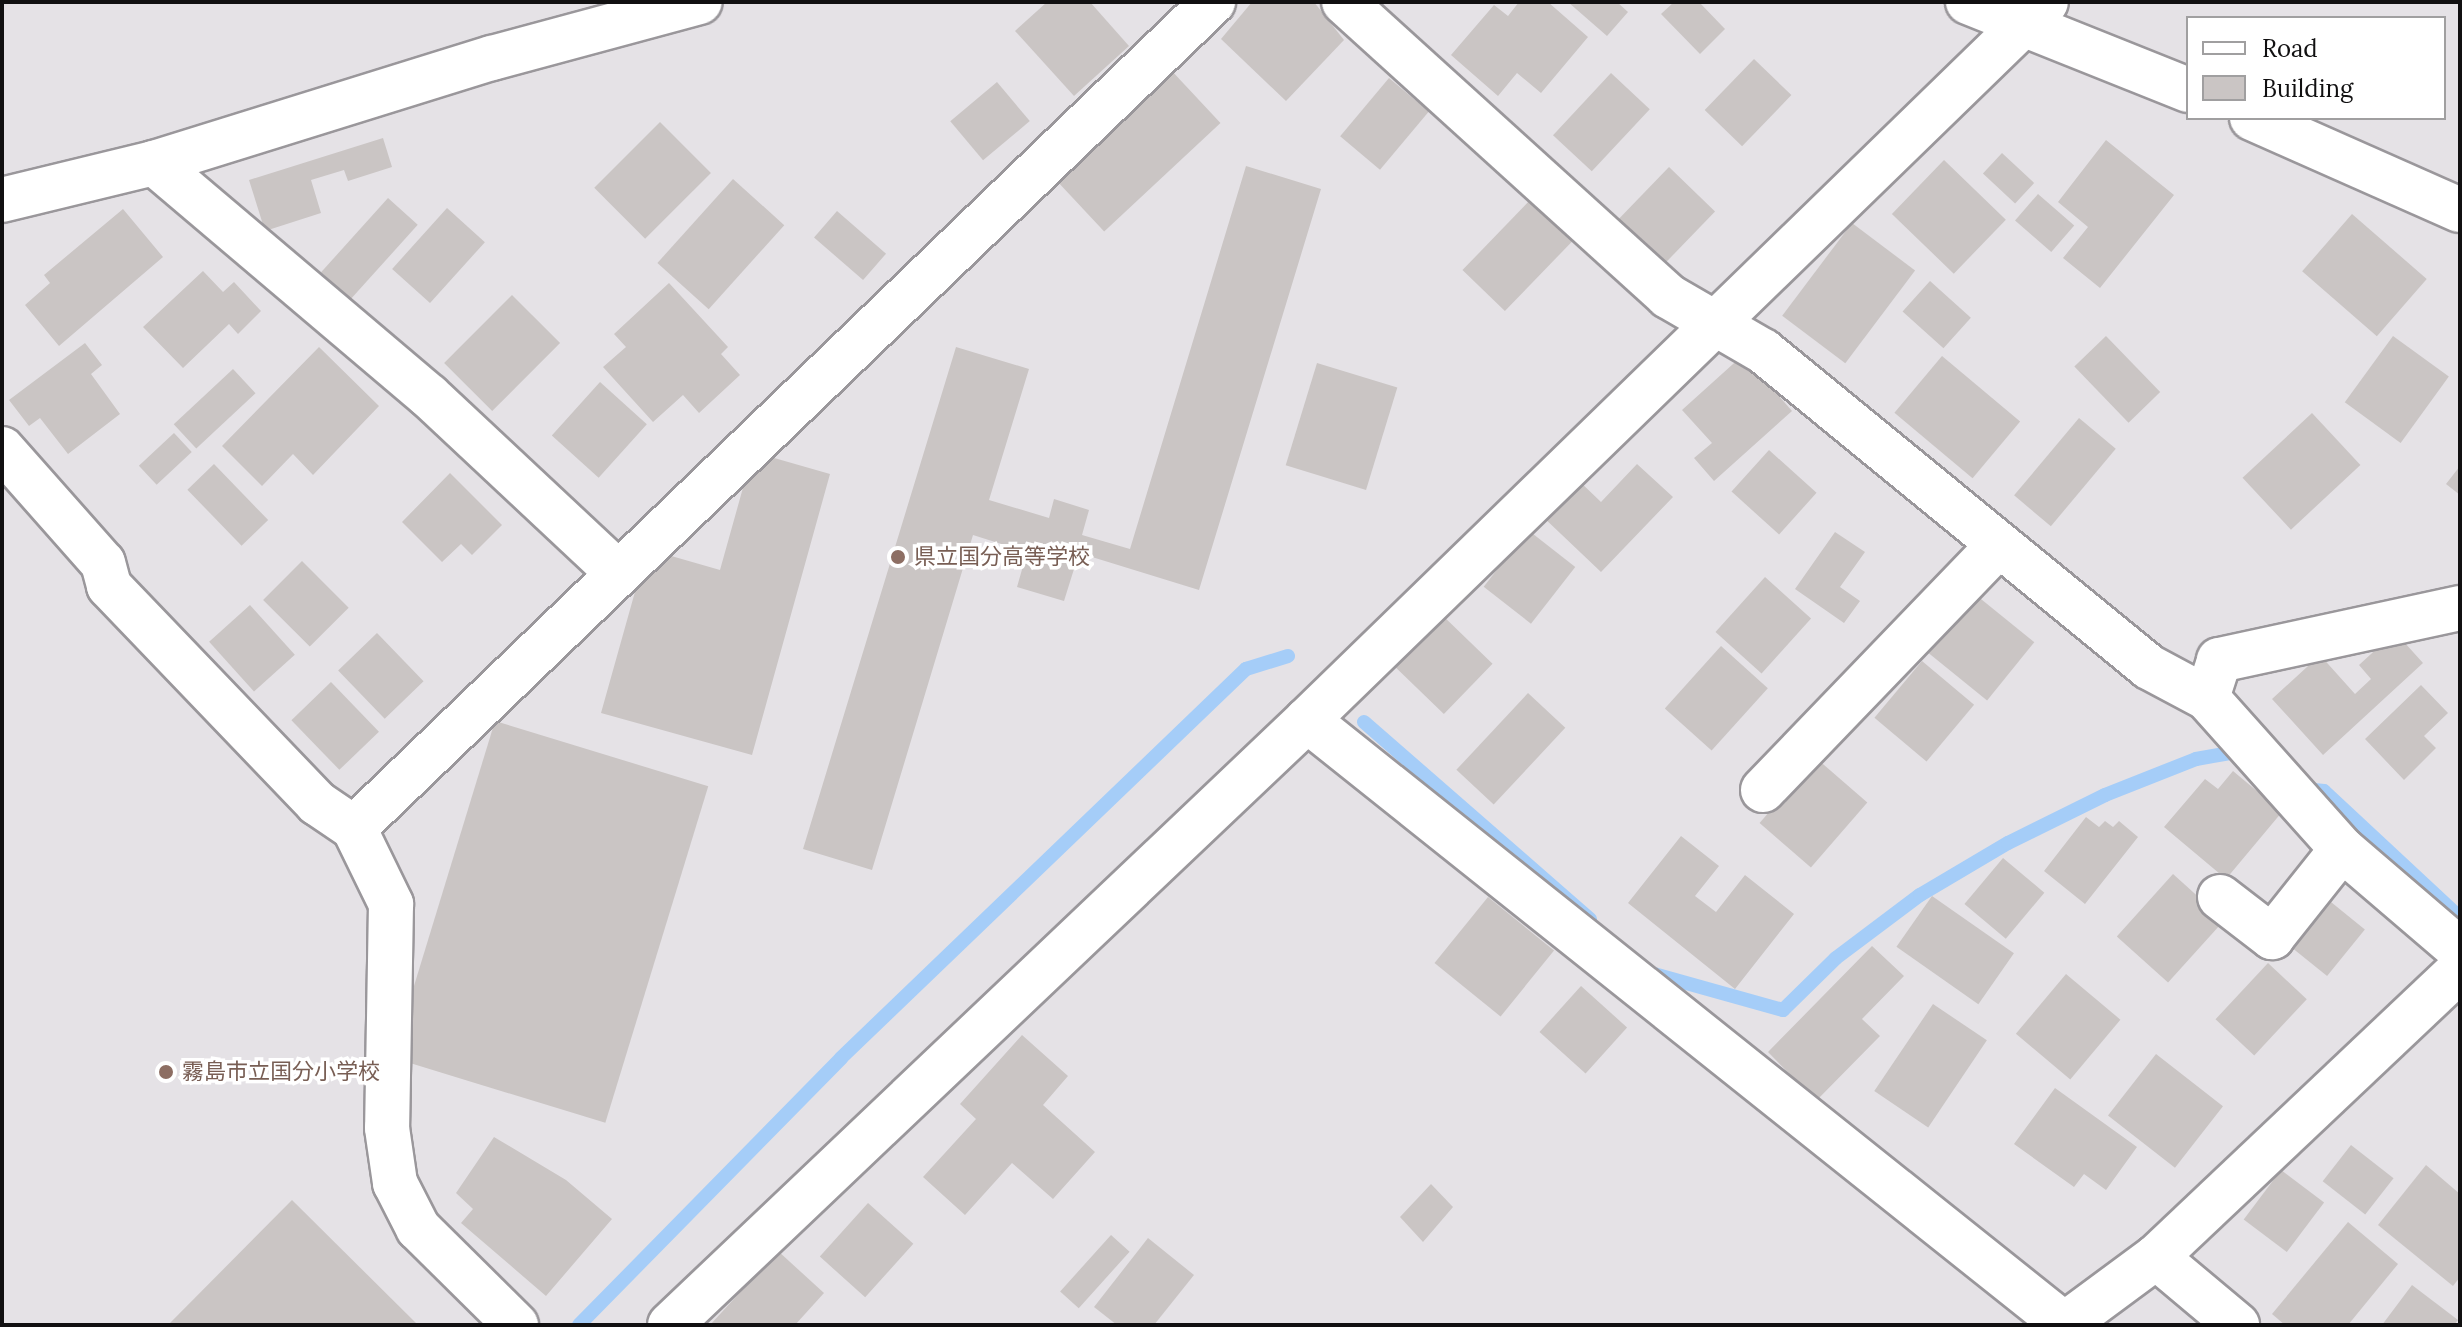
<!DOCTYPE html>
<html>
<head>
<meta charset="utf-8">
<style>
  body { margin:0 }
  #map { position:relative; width:2462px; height:1327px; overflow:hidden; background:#e5e2e6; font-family:Lora,"Noto Sans JP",serif }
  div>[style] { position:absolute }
  .stream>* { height:14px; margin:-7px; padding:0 7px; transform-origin:7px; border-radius:7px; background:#a5cdf8 }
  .building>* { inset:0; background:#cac5c4; transform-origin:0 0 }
  .roads { filter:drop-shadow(2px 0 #9a979b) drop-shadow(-2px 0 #9a979b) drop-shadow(0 2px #9a979b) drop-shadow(0 -2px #9a979b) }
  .minor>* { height:44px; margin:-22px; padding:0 22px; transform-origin:22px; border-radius:22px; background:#fff }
  .dots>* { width:22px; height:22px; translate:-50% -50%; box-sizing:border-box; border:4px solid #fff; border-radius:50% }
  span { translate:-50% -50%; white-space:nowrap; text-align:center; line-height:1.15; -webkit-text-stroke:7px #fff; paint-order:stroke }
  .education-label { font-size:22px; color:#785e54 }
  .left { translate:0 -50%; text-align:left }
  .frame { position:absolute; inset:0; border:4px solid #111011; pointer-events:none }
  .legend { position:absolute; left:2186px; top:16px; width:260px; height:104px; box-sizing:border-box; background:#fff; border:2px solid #a09fa0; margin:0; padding:10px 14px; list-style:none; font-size:24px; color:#111011 }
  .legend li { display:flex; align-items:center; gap:16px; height:40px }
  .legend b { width:40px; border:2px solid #a09fa0 }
</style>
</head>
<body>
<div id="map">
  <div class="stream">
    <i style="left:1364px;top:722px;width:300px;rotate:41.1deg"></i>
    <i style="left:2314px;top:790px;width:10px;rotate:6deg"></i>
    <i style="left:2324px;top:791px;width:186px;rotate:43deg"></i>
    <i style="left:1654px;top:974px;width:134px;rotate:15.6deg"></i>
    <i style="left:1783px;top:1010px;width:74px;rotate:-44.5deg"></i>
    <i style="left:1836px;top:958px;width:105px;rotate:-36.9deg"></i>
    <i style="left:1920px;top:895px;width:102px;rotate:-30.6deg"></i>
    <i style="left:2008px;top:843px;width:108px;rotate:-26.3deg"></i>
    <i style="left:2105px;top:795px;width:98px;rotate:-21.6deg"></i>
    <i style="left:2196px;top:759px;width:36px;rotate:-10deg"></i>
    <i style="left:2231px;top:753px;width:14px;rotate:17deg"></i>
    <i style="left:579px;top:1325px;width:374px;rotate:-45.5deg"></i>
    <i style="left:841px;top:1058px;width:562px;rotate:-43.85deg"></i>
    <i style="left:1246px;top:669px;width:44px;rotate:-17.2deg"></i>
  </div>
  <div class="building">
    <i style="clip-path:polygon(1047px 2px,1090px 2px,1129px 46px,1074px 96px,1015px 31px)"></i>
    <i style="clip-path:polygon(1252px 2px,1314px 2px,1344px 40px,1286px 101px,1221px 39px)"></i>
    <i style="clip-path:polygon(1519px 2px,1548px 2px,1588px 37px,1541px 93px,1517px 73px,1498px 96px,1451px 55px,1494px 5px,1508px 16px)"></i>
    <i style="clip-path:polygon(1568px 2px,1617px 2px,1628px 12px,1607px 36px)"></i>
    <i style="clip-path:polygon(1674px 2px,1699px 2px,1725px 29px,1700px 54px,1661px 14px)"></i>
    <i style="left:1754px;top:59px;width:52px;height:71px;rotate:44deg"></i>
    <i style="left:1170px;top:69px;width:74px;height:159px;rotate:47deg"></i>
    <i style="left:1611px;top:73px;width:53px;height:85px;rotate:43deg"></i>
    <i style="left:1389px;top:78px;width:52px;height:76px;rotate:40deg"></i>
    <i style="left:997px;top:82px;width:51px;height:61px;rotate:50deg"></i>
    <i style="left:660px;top:122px;width:72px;height:93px;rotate:45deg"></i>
    <i style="clip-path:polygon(383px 138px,392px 167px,348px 181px,344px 170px,311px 180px,321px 213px,265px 231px,249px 180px)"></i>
    <i style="clip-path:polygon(2106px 140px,2174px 195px,2100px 288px,2063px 258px,2088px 227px,2058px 202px)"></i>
    <i style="left:2002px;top:153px;width:44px;height:28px;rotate:43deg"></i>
    <i style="left:1944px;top:160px;width:86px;height:75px;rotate:44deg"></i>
    <i style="clip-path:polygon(1246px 166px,1321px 189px,1199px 590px,1079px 553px,1064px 601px,1017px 587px,1027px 552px,973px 535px,872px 870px,803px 849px,956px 347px,1029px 369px,989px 500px,1049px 518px,1054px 499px,1089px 510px,1082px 535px,1130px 549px)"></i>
    <i style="left:1669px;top:167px;width:64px;height:73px;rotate:44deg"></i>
    <i style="left:733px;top:179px;width:69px;height:113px;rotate:42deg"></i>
    <i style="left:2038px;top:194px;width:48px;height:35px;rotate:41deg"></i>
    <i style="left:1534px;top:196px;width:59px;height:103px;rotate:44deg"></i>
    <i style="left:388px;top:198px;width:40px;height:100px;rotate:42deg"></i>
    <i style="left:447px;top:208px;width:51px;height:82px;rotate:42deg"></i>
    <i style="clip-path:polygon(123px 209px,163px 257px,59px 346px,25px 305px,50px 283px,44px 275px)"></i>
    <i style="left:837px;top:211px;width:65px;height:35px;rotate:41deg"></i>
    <i style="left:2352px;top:214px;width:99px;height:76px;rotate:41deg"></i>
    <i style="left:1852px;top:223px;width:79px;height:116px;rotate:37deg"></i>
    <i style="clip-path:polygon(203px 271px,223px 292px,234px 282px,261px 311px,238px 334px,229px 324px,183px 368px,143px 327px)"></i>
    <i style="left:1930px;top:281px;width:55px;height:41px;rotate:42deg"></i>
    <i style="clip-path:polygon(669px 283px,728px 347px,721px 354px,740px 375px,699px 413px,683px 395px,653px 422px,603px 367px,626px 347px,614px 334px)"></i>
    <i style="left:512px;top:295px;width:68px;height:96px;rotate:45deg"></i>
    <i style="left:2106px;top:336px;width:78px;height:44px;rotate:46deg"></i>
    <i style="left:2393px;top:336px;width:69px;height:82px;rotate:36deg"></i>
    <i style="clip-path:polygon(85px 343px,102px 365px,91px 374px,120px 414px,68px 454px,40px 418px,29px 426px,9px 400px)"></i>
    <i style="clip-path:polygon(319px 347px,379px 406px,313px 475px,293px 454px,262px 486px,222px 446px)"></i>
    <i style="clip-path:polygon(1743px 355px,1792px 411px,1714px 481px,1694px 458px,1712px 443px,1682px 410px)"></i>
    <i style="left:1942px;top:356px;width:102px;height:74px;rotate:40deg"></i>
    <i style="left:1317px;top:363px;width:84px;height:107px;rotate:17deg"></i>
    <i style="left:233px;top:369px;width:33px;height:81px;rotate:47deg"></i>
    <i style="left:600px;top:382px;width:63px;height:72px;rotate:42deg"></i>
    <i style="left:2312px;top:413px;width:71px;height:95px;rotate:47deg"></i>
    <i style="left:2079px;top:418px;width:48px;height:101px;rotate:40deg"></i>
    <i style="left:174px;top:433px;width:26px;height:48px;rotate:47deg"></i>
    <i style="left:1769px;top:450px;width:64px;height:56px;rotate:42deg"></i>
    <i style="clip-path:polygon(753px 452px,830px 474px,752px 755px,601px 713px,647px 549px,720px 570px)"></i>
    <i style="left:214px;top:464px;width:78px;height:37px;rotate:46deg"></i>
    <i style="clip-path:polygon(1637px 464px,1673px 497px,1601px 572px,1541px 515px,1576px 478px,1601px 502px)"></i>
    <i style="clip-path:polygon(2460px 466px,2460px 495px,2446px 484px)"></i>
    <i style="clip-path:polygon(450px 473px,502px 525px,472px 555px,461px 544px,442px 562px,402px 522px)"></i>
    <i style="left:1528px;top:530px;width:60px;height:72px;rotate:38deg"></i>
    <i style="clip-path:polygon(1835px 532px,1865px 552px,1840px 587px,1860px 601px,1844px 623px,1795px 589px)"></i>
    <i style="left:302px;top:561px;width:66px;height:55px;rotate:45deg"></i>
    <i style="left:1765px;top:577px;width:62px;height:74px;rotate:42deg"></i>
    <i style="left:1976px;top:595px;width:75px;height:75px;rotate:39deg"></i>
    <i style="left:250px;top:605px;width:67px;height:55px;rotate:48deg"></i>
    <i style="left:1440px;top:613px;width:73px;height:70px;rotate:44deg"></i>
    <i style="clip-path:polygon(2395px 632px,2423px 663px,2323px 755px,2272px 699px,2320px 655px,2355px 694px,2371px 679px,2359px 665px)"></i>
    <i style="left:377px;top:633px;width:67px;height:54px;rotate:46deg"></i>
    <i style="left:1721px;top:646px;width:63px;height:84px;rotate:42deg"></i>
    <i style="left:1922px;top:661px;width:68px;height:74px;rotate:40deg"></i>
    <i style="left:331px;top:682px;width:69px;height:55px;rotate:46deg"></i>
    <i style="clip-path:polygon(2421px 685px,2448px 713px,2424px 736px,2436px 748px,2404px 780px,2365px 739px)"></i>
    <i style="left:1528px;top:693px;width:51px;height:105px;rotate:43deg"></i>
    <i style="left:495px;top:721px;width:223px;height:352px;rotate:17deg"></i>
    <i style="left:1816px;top:758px;width:68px;height:86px;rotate:41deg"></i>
    <i style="clip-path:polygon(2233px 771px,2282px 812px,2226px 879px,2164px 827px,2205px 779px,2218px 789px)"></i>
    <i style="clip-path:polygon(2086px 817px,2099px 827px,2105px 821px,2113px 827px,2119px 821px,2138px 837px,2085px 904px,2044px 871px)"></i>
    <i style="clip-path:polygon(1681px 836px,1719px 866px,1695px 896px,1716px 912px,1745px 875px,1794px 914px,1735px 989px,1628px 903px)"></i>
    <i style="left:2003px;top:858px;width:54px;height:60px;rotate:40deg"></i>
    <i style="left:2173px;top:874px;width:69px;height:84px;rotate:42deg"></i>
    <i style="left:1932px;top:896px;width:100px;height:62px;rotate:35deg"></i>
    <i style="left:1488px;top:897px;width:85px;height:85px;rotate:39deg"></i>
    <i style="left:2326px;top:898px;width:50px;height:60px;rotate:39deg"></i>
    <i style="clip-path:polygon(1872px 946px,1904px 976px,1862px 1019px,1880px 1036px,1816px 1101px,1768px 1052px)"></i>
    <i style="left:2268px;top:963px;width:53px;height:77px;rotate:43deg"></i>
    <i style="left:2066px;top:974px;width:71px;height:78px;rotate:40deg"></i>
    <i style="left:1581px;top:986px;width:62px;height:62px;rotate:42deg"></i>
    <i style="left:1933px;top:1004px;width:65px;height:105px;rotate:34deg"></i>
    <i style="clip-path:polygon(1022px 1035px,1068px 1076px,1043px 1105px,1095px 1152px,1053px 1199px,1012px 1163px,965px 1215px,923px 1177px,976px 1119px,960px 1104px)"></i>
    <i style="left:2156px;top:1054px;width:85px;height:78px;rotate:38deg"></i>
    <i style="clip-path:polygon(2055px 1088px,2137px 1147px,2106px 1190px,2084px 1174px,2074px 1187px,2014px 1144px)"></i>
    <i style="clip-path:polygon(494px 1137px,566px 1180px,612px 1219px,546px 1296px,461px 1223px,473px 1209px,456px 1193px)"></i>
    <i style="left:2351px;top:1145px;width:54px;height:46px;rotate:38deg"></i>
    <i style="clip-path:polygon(2426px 1165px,2460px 1194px,2460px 1277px,2453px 1286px,2378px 1225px)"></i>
    <i style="left:2281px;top:1170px;width:54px;height:62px;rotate:37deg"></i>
    <i style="clip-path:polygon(1431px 1184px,1453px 1207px,1423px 1242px,1400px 1217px)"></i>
    <i style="clip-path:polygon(292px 1200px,418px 1325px,168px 1325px)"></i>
    <i style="left:868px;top:1203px;width:61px;height:72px;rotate:42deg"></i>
    <i style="clip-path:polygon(2348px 1222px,2398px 1264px,2348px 1325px,2285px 1325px,2272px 1314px)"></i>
    <i style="left:1111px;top:1235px;width:25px;height:76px;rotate:42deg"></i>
    <i style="clip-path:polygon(1148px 1238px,1194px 1275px,1154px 1325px,1117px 1325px,1094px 1307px)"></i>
    <i style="clip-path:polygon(778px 1251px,824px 1293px,795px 1325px,710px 1325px)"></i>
    <i style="clip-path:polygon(2412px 1285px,2458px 1320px,2454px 1325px,2382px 1325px)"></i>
  </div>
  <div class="roads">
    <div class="minor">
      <i style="left:1344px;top:2px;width:438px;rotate:42.2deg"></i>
      <i style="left:1668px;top:296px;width:110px;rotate:30.1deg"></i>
      <i style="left:1763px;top:351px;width:499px;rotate:39.3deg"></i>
      <i style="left:2149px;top:667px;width:66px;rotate:28.1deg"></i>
      <i style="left:2207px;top:698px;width:203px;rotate:48.2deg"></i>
      <i style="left:2342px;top:849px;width:155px;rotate:40.6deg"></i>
      <i style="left:1968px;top:2px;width:237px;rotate:21.8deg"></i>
      <i style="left:2252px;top:118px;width:227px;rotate:23.9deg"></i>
      <i style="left:154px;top:163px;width:360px;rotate:40.3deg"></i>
      <i style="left:429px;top:396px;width:258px;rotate:43.1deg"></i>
      <i style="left:2px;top:200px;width:156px;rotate:-13.7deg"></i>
      <i style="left:154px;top:163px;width:354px;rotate:-17.3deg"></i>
      <i style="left:492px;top:58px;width:215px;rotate:-15.1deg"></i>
      <i style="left:2px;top:449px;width:152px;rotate:48.5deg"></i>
      <i style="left:103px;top:563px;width:24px;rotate:75deg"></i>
      <i style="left:109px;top:586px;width:301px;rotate:46.2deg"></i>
      <i style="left:317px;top:803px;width:45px;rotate:34deg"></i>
      <i style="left:354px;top:828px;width:1192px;rotate:-43.88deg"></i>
      <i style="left:2207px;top:698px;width:40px;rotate:-72deg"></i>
      <i style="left:2219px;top:660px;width:247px;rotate:-12.2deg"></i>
      <i style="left:1307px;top:720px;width:970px;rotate:38.6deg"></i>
      <i style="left:1763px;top:790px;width:339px;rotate:-46.1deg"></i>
      <i style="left:354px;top:828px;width:85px;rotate:64deg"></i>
      <i style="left:391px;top:904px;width:224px;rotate:91deg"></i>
      <i style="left:387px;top:1128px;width:56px;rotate:81.7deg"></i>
      <i style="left:395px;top:1183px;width:51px;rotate:62.9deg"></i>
      <i style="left:418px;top:1228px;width:138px;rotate:44.7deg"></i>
      <i style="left:2220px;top:897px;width:66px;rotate:37.6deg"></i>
      <i style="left:2272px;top:937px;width:112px;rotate:-51.5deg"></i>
      <i style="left:2156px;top:1257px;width:106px;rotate:40deg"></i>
      <i style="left:670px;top:1325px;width:879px;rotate:-43.52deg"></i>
      <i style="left:1307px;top:720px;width:1030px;rotate:-44.17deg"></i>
      <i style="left:2064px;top:1325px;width:114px;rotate:-36.5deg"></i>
      <i style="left:2156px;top:1257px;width:418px;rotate:-43.4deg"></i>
    </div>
  </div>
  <div class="dots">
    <i style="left:898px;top:557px;background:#8d6e63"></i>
    <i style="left:166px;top:1072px;background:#8d6e63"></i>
  </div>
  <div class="education-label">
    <span class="left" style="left:914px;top:557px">県立国分高等学校</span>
    <span class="left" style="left:182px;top:1072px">霧島市立国分小学校</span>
  </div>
  <div class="frame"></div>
  <ul class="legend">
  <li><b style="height:10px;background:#fff"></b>Road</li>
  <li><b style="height:22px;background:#cac5c4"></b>Building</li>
  </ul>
</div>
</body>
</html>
